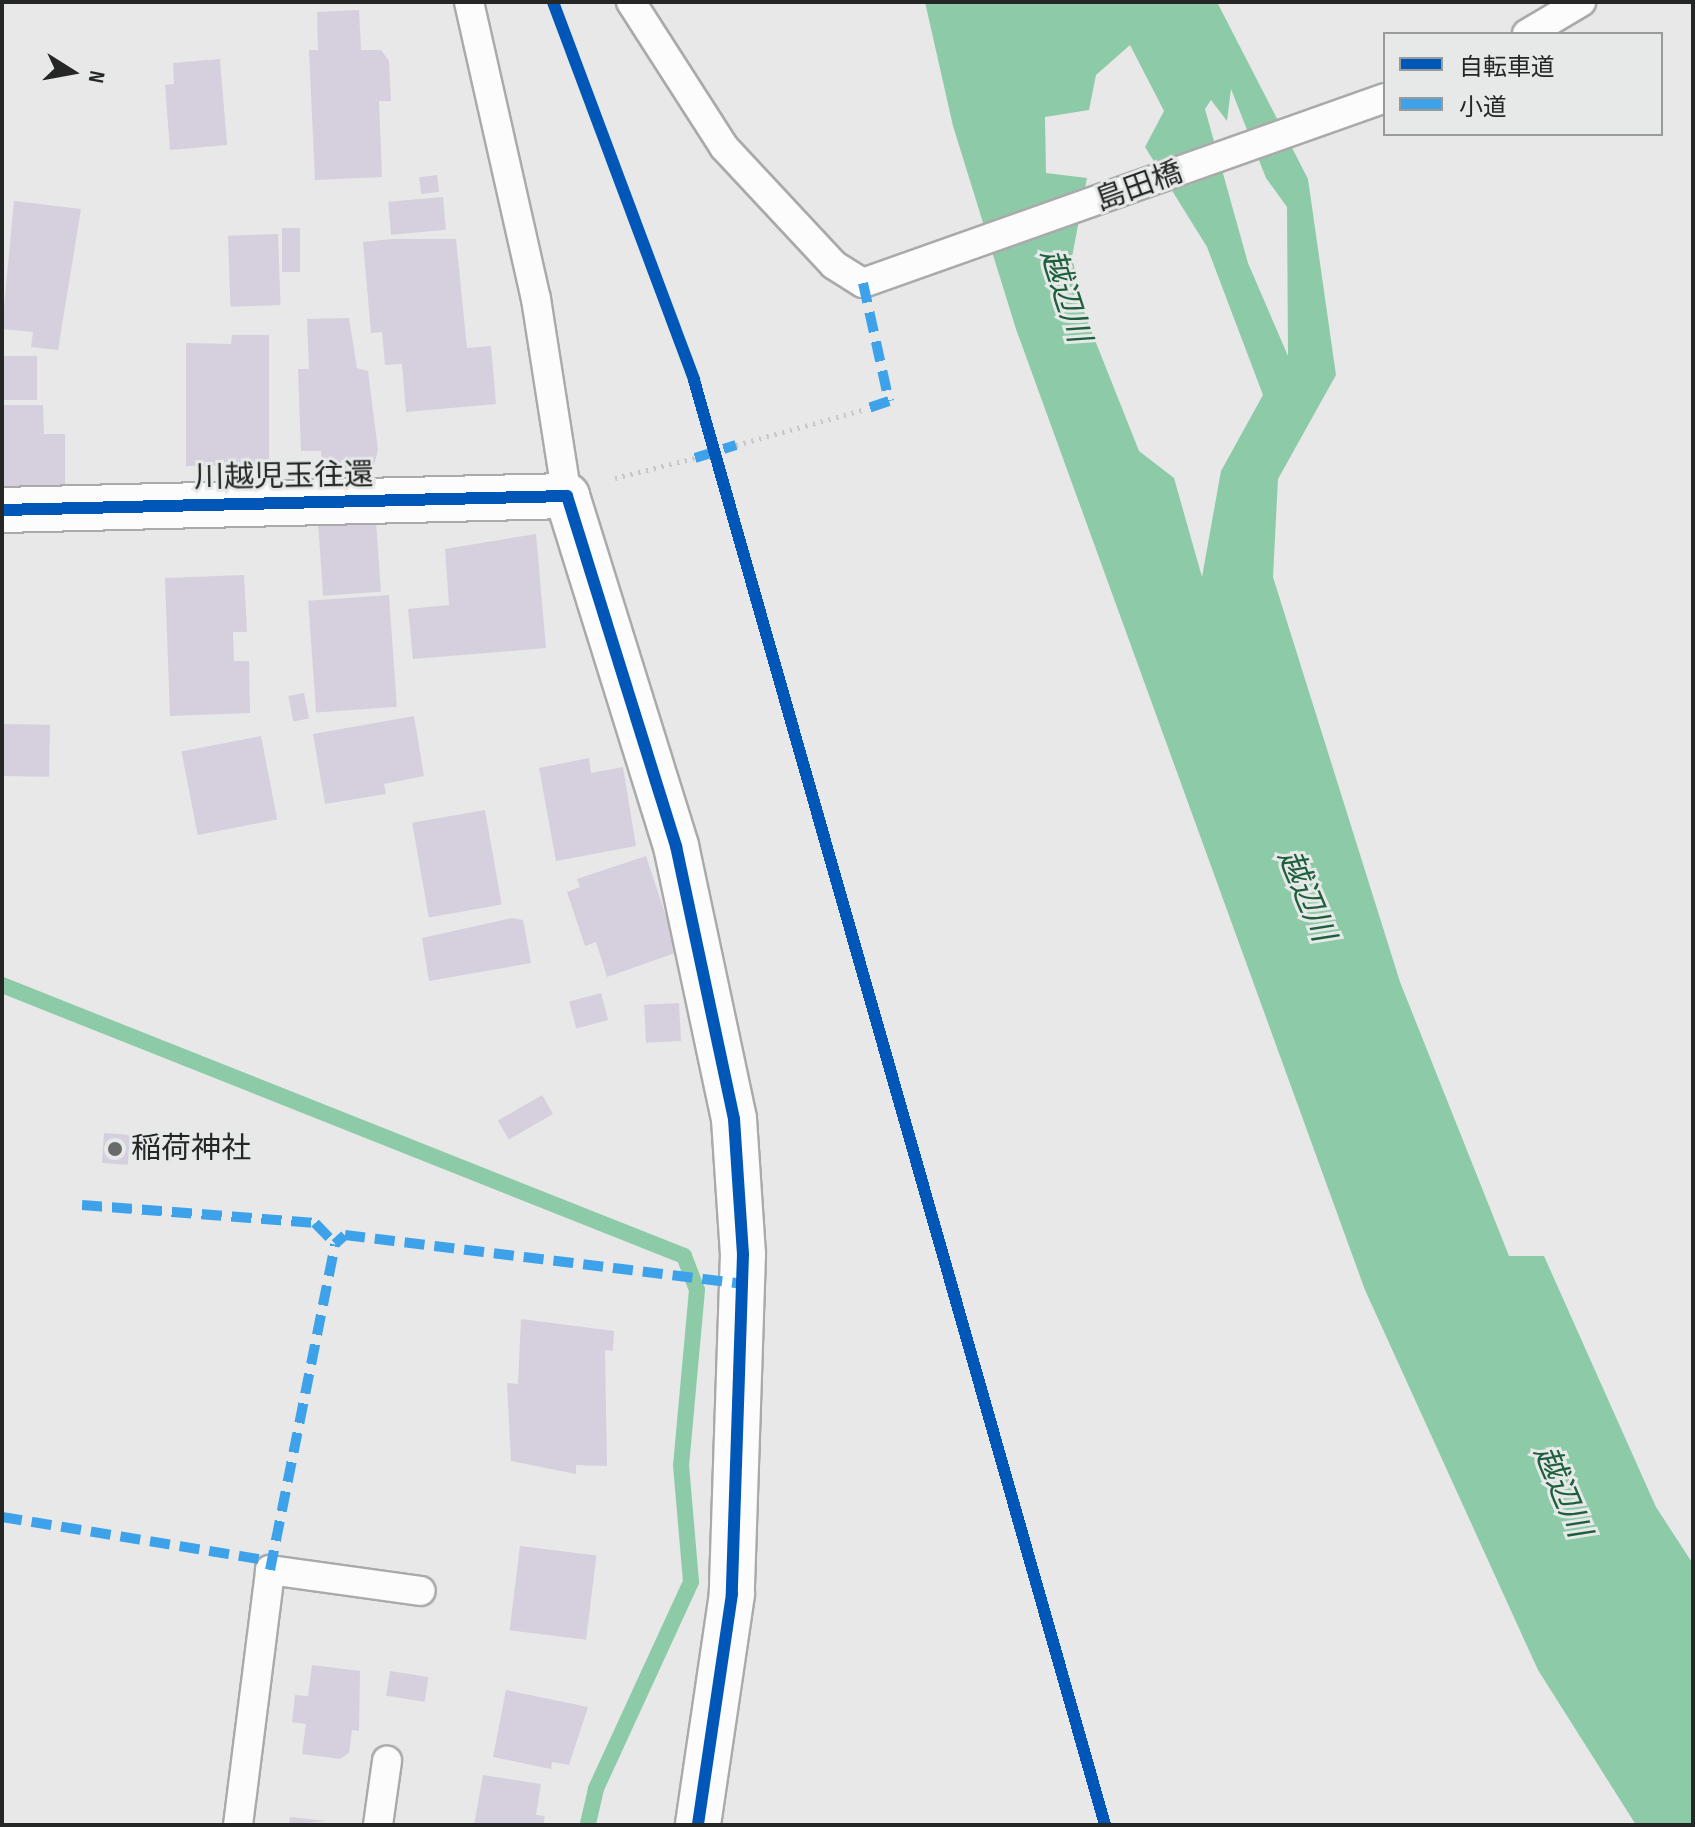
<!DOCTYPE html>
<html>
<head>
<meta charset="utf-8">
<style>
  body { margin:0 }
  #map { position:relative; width:1695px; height:1827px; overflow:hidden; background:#e7e8e7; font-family:"Sofia Sans Condensed","Noto Sans JP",sans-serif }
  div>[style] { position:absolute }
  .water>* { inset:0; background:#8dcba8 }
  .stream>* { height:16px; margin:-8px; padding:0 8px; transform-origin:8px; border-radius:8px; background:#8dcba8 }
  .building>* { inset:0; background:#d6d0de; transform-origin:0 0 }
  .path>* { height:5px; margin-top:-2.5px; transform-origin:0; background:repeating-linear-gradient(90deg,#c6c7c6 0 2px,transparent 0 8px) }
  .roads { filter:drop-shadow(2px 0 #a9aaa9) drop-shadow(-2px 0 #a9aaa9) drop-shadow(0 2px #a9aaa9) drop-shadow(0 -2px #a9aaa9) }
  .lane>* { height:28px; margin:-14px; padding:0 14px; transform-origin:14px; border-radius:14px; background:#fbfcfb }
  .street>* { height:44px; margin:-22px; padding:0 22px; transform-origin:22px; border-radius:22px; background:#fbfcfb }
  .quiet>* { height:10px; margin-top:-5px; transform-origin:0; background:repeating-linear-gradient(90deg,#3ea2eb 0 20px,transparent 0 30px) }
  .cycleway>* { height:12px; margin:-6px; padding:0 6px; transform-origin:6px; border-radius:6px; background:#0057b8 }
  .dots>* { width:22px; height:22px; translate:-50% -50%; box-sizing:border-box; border:4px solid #e6e9e7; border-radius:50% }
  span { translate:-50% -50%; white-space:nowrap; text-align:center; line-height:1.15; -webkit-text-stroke:6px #e6e9e7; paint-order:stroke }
  .street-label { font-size:30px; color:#252726 }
  .poi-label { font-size:30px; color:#252726 }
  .left { translate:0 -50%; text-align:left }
  .water-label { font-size:32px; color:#1e5f3e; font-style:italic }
  .frame { position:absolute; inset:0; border:4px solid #252726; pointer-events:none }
  .legend { position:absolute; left:1383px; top:32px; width:280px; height:104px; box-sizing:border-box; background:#e6e9e7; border:2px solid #999b9a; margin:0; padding:10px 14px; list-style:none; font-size:24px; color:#252726 }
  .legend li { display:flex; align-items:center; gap:16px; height:40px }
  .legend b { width:40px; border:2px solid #999b9a }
  .north { position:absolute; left:32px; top:32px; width:80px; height:80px; -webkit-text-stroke:6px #e6e9e7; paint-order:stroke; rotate:101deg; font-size:22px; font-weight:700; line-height:32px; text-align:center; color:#252726 }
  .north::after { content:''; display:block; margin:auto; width:28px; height:36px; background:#252726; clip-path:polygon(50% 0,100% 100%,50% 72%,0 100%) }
</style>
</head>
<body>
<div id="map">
  <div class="water">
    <i style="clip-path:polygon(evenodd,925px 2px,1217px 2px,1308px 179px,1336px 375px,1278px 479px,1273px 577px,1400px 982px,1509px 1256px,1544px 1256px,1656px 1507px,1693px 1564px,1693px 1825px,1636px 1825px,1538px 1670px,1365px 1290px,1016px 329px,953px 126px,925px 2px,1130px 45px,1164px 111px,1145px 147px,1207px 247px,1263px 395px,1221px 471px,1202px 577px,1174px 478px,1139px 451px,1085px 315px,1072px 257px,1087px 178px,1046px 173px,1045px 117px,1089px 110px,1096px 75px,1130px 45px,925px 2px,1231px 89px,1266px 178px,1287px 207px,1288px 356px,1248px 263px,1205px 109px,1211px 100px,1227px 121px,1231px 89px)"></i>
  </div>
  <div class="stream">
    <i style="left:2px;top:985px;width:734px;rotate:21.67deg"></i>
    <i style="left:684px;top:1256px;width:36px;rotate:69deg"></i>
    <i style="left:697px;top:1290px;width:176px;rotate:95.2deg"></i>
    <i style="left:681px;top:1465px;width:117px;rotate:85.1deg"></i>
    <i style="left:691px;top:1582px;width:228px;rotate:114.7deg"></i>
    <i style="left:596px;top:1789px;width:37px;rotate:103deg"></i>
  </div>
  <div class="building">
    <i style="clip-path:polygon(359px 10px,361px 50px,381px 50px,389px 61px,391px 101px,379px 101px,382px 177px,315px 180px,309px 50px,318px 50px,317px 12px)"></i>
    <i style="clip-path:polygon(220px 59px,227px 145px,170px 150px,165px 85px,174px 84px,173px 63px)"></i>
    <i style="left:437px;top:175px;width:17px;height:18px;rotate:83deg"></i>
    <i style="left:443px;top:197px;width:33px;height:55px;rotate:85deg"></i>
    <i style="clip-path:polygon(14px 201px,81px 209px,58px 350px,31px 347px,33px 332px,2px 329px)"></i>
    <i style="left:282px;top:228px;width:18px;height:44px"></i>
    <i style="left:278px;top:234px;width:71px;height:50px;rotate:88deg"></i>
    <i style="clip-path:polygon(392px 239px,456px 239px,467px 348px,491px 346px,496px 404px,406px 412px,402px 364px,385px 365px,382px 332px,371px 333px,363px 242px)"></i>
    <i style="clip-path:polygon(349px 318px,357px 368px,368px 371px,378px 450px,373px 469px,322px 470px,321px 451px,301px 451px,298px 369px,309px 369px,307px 319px)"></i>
    <i style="clip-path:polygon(232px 335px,269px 335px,269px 466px,186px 466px,186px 343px,231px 344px)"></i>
    <i style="left:2px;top:356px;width:35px;height:44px"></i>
    <i style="clip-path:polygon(2px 405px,43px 405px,44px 434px,65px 434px,65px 487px,2px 488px)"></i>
    <i style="left:376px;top:521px;width:71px;height:58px;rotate:86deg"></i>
    <i style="clip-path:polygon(536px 534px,546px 648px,413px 659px,408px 609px,449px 605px,445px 549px)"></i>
    <i style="clip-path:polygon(244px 575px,247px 632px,233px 632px,234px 661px,249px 661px,250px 713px,170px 716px,165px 578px)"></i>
    <i style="left:389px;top:595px;width:112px;height:81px;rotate:86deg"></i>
    <i style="left:304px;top:693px;width:26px;height:16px;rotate:79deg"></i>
    <i style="clip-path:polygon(414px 716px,424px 776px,384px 784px,386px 794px,325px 804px,313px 734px)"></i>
    <i style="left:2px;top:724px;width:48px;height:52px;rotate:1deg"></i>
    <i style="left:261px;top:736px;width:85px;height:81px;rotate:79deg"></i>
    <i style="clip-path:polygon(589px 758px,591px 773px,623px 767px,636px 846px,556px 861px,539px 768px)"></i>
    <i style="left:485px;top:810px;width:96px;height:74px;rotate:80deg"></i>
    <i style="clip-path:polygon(646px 856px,678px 952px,607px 977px,596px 942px,585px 946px,567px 892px,580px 887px,577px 879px)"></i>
    <i style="clip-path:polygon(512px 918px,523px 920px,531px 963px,429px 981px,422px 938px)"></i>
    <i style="left:601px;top:993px;width:28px;height:33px;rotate:75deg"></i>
    <i style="left:679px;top:1003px;width:38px;height:35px;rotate:87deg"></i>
    <i style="left:542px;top:1095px;width:22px;height:51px;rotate:60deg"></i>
    <i style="left:104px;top:1133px;width:26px;height:30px;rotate:4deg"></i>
    <i style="clip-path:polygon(521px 1319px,614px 1331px,613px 1351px,605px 1350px,607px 1466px,576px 1465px,576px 1474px,511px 1461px,507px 1383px,518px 1384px)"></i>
    <i style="left:520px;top:1546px;width:77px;height:85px;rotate:7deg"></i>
    <i style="clip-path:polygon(312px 1665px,360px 1671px,359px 1731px,352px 1730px,349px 1753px,340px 1759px,302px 1754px,306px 1724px,292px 1722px,295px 1695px,308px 1696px)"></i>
    <i style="left:390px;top:1671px;width:39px;height:25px;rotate:9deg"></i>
    <i style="clip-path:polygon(506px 1690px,588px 1707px,569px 1765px,552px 1762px,551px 1769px,493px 1757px)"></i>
    <i style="clip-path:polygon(483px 1775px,541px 1784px,536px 1815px,545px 1816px,543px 1825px,474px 1825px)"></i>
    <i style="clip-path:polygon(290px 1817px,326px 1821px,289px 1825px)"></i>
  </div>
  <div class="path">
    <i style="left:736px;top:445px;width:135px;rotate:-15.5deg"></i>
    <i style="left:615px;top:478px;width:82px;rotate:-14deg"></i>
  </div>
  <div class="roads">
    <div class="lane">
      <i style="left:469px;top:2px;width:304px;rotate:77.3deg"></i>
      <i style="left:536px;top:299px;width:199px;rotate:81.1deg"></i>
      <i style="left:631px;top:2px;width:172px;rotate:57.3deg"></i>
      <i style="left:724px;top:147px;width:161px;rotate:47deg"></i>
      <i style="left:834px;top:265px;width:34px;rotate:32deg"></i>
      <i style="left:863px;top:283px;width:554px;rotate:-19.51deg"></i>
      <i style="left:1527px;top:34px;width:63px;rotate:-30.7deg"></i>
      <i style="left:238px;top:1825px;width:257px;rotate:-82.8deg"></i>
      <i style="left:270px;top:1570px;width:152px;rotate:7.9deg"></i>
      <i style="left:378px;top:1825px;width:65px;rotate:-82deg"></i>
    </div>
    <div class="street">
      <i style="left:2px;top:510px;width:565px;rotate:-1.42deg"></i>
      <i style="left:567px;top:496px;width:367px;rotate:72.7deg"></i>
      <i style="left:676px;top:846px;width:279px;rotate:78deg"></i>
      <i style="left:734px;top:1119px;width:135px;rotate:86.2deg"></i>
      <i style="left:743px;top:1254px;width:340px;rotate:91.9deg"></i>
      <i style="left:732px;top:1594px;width:233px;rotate:98.4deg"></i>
    </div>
  </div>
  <div class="quiet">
    <i style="left:863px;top:283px;width:121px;rotate:77.6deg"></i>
    <i style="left:889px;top:401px;width:24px;rotate:161deg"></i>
    <i style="left:695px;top:458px;width:43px;rotate:-17.6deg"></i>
    <i style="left:82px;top:1205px;width:234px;rotate:4.4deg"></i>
    <i style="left:315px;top:1223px;width:29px;rotate:46deg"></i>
    <i style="left:2px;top:1517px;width:273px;rotate:9.3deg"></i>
    <i style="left:270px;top:1570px;width:332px;rotate:-78.7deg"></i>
    <i style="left:335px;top:1244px;width:13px;rotate:-42deg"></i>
    <i style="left:345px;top:1235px;width:400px;rotate:7deg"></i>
  </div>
  <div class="cycleway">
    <i style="left:553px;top:2px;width:403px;rotate:69.5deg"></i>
    <i style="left:694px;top:380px;width:1502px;rotate:74.12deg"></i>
    <i style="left:2px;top:510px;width:565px;rotate:-1.42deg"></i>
    <i style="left:567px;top:496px;width:367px;rotate:72.7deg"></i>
    <i style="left:676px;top:846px;width:279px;rotate:78deg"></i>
    <i style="left:734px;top:1119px;width:135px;rotate:86.2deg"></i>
    <i style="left:743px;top:1254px;width:340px;rotate:91.9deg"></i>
    <i style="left:732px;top:1594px;width:233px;rotate:98.4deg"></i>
  </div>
  <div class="dots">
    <i style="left:115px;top:1149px;background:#696b6a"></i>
  </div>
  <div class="street-label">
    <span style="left:1139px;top:187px;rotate:-20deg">島田橋</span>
    <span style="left:284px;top:477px;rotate:-1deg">川越児玉往還</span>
  </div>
  <div class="poi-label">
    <span class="left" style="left:131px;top:1149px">稲荷神社</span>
  </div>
  <div class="water-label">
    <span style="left:1064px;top:296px;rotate:72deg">越辺川</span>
    <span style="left:1305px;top:896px;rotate:67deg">越辺川</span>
    <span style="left:1561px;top:1492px;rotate:67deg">越辺川</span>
  </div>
  <div class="frame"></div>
  <ul class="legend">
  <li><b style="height:10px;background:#0057b8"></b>自転車道</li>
  <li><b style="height:10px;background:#3ea2eb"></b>小道</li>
  </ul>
  <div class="north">N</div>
</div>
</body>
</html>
